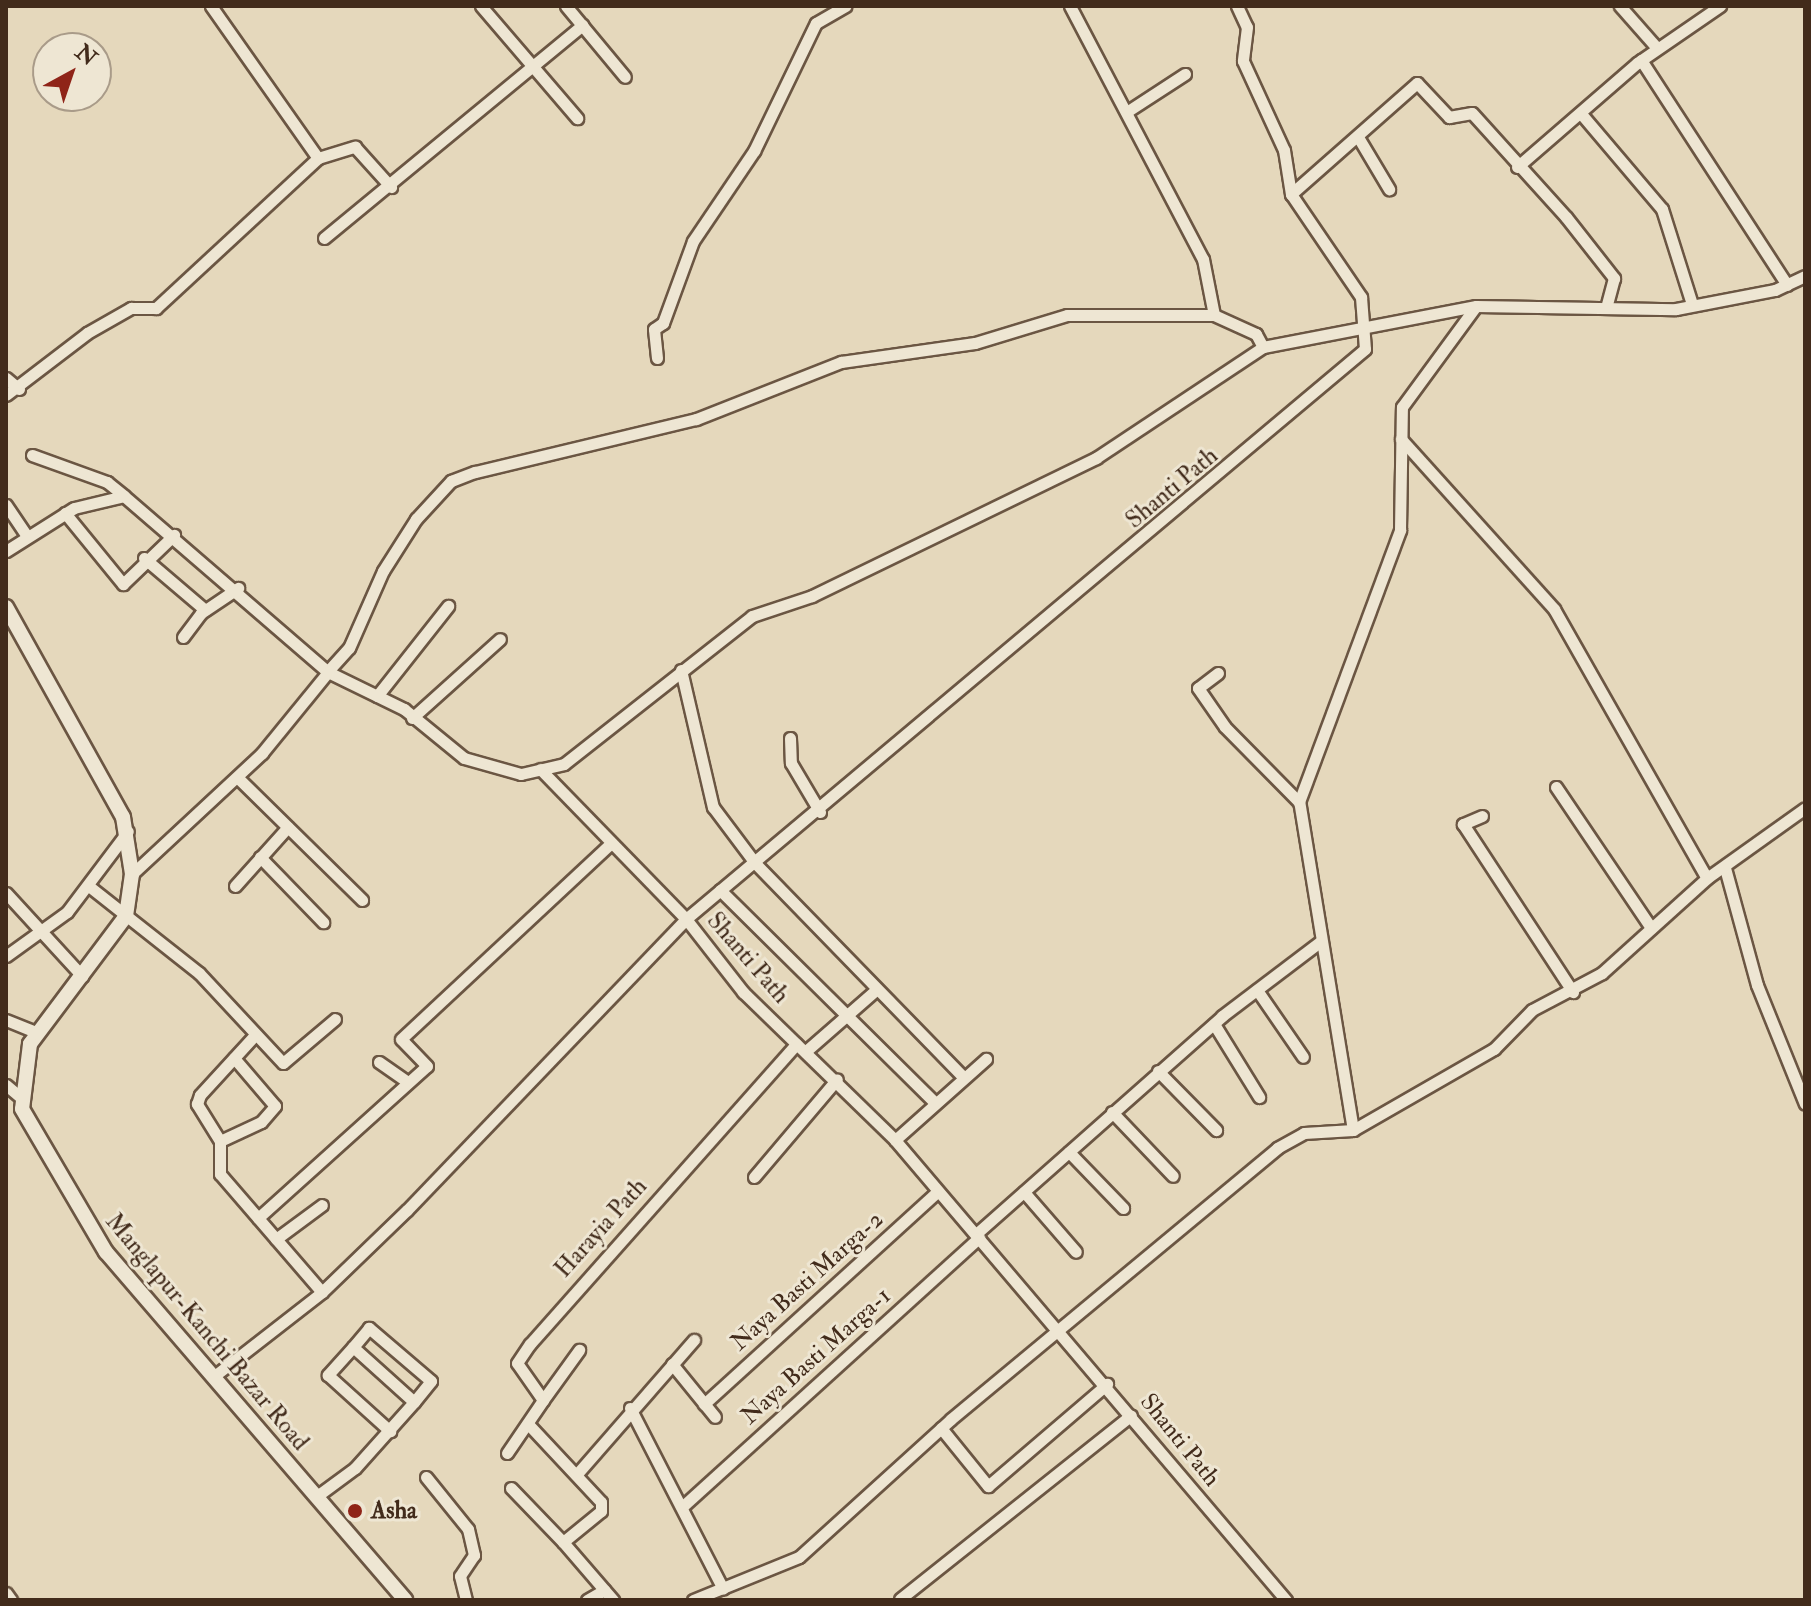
<!DOCTYPE html>
<html>
<head>
<meta charset="utf-8">
<style>
  body { margin:0 }
  #map { position:relative; width:1811px; height:1606px; overflow:hidden; background:#e5d8bc; font-family:"IM FELL Double Pica",serif }
  div>[style] { position:absolute }
  .roads { filter:drop-shadow(2px 0 #6b5643) drop-shadow(-2px 0 #6b5643) drop-shadow(0 2px #6b5643) drop-shadow(0 -2px #6b5643) }
  .minor>* { height:11px; margin:-5.5px; padding:0 5.5px; transform-origin:5.5px; border-radius:5.5px; background:#eee6d3 }
  .tertiary>* { height:14px; margin:-7px; padding:0 7px; transform-origin:7px; border-radius:7px; background:#eee6d3 }
  .dots>* { width:22px; height:22px; translate:-50% -50%; box-sizing:border-box; border:4px solid #eee6d3; border-radius:50% }
  span { translate:-50% -50%; white-space:nowrap; text-align:center; line-height:1.15; -webkit-text-stroke:6px #eee6d3; paint-order:stroke }
  .street-label { font-size:24px; color:#422b1b }
  .poi-label { font-size:24px; color:#422b1b; font-weight:700 }
  .left { translate:0 -50%; text-align:left }
  .frame { position:absolute; inset:0; border:8px solid #422b1b; pointer-events:none }
  .north { position:absolute; left:32px; top:32px; width:80px; height:80px; box-sizing:border-box; background:#eee6d3; border:2px solid #a99b89; border-radius:50%; rotate:40deg; font-size:22px; font-weight:700; line-height:32px; text-align:center; color:#422b1b }
  .north::after { content:''; display:block; margin:auto; width:28px; height:36px; background:#8f2418; clip-path:polygon(50% 0,100% 100%,50% 72%,0 100%) }
</style>
</head>
<body>
<div id="map">
  <div class="roads">
    <div class="minor">
      <i style="left:211px;top:6px;width:186px;rotate:54.9deg"></i>
      <i style="left:318px;top:158px;width:39px;rotate:-17deg"></i>
      <i style="left:355px;top:147px;width:54px;rotate:48deg"></i>
      <i style="left:481px;top:6px;width:148px;rotate:49.4deg"></i>
      <i style="left:566px;top:6px;width:92px;rotate:50.3deg"></i>
      <i style="left:1070px;top:6px;width:286px;rotate:62.3deg"></i>
      <i style="left:1203px;top:259px;width:57px;rotate:78.9deg"></i>
      <i style="left:1237px;top:6px;width:23px;rotate:65deg"></i>
      <i style="left:1247px;top:27px;width:34px;rotate:97deg"></i>
      <i style="left:1243px;top:61px;width:98px;rotate:65.3deg"></i>
      <i style="left:1284px;top:150px;width:45px;rotate:81deg"></i>
      <i style="left:1291px;top:194px;width:125px;rotate:55.8deg"></i>
      <i style="left:1361px;top:297px;width:52px;rotate:85.6deg"></i>
      <i style="left:1365px;top:349px;width:887px;rotate:139.99deg"></i>
      <i style="left:686px;top:919px;width:93px;rotate:52deg"></i>
      <i style="left:743px;top:992px;width:212px;rotate:44.2deg"></i>
      <i style="left:895px;top:1140px;width:604px;rotate:49.64deg"></i>
      <i style="left:1620px;top:6px;width:56px;rotate:48.6deg"></i>
      <i style="left:1641px;top:60px;width:268px;rotate:57deg"></i>
      <i style="left:1128px;top:111px;width:68px;rotate:-33deg"></i>
      <i style="left:1583px;top:116px;width:122px;rotate:49.7deg"></i>
      <i style="left:1662px;top:209px;width:100px;rotate:72.5deg"></i>
      <i style="left:1358px;top:137px;width:61px;rotate:59.2deg"></i>
      <i style="left:1517px;top:167px;width:159px;rotate:-40.9deg"></i>
      <i style="left:1637px;top:63px;width:101px;rotate:-34.5deg"></i>
      <i style="left:1291px;top:194px;width:168px;rotate:-41.4deg"></i>
      <i style="left:1417px;top:83px;width:47px;rotate:46.7deg"></i>
      <i style="left:1449px;top:117px;width:23px;rotate:-10deg"></i>
      <i style="left:1472px;top:113px;width:140px;rotate:47.9deg"></i>
      <i style="left:1566px;top:217px;width:78px;rotate:51.8deg"></i>
      <i style="left:1614px;top:278px;width:30px;rotate:105deg"></i>
      <i style="left:324px;top:238px;width:335px;rotate:-39.5deg"></i>
      <i style="left:657px;top:358px;width:29px;rotate:-96deg"></i>
      <i style="left:654px;top:329px;width:11px;rotate:-34deg"></i>
      <i style="left:663px;top:323px;width:87px;rotate:-69.9deg"></i>
      <i style="left:693px;top:241px;width:109px;rotate:-55.9deg"></i>
      <i style="left:754px;top:151px;width:142px;rotate:-64.2deg"></i>
      <i style="left:816px;top:23px;width:34px;rotate:-30deg"></i>
      <i style="left:6px;top:378px;width:17px;rotate:40deg"></i>
      <i style="left:6px;top:395px;width:102px;rotate:-37.4deg"></i>
      <i style="left:87px;top:333px;width:51px;rotate:-29.6deg"></i>
      <i style="left:131px;top:308px;width:25px"></i>
      <i style="left:156px;top:308px;width:221px;rotate:-42.8deg"></i>
      <i style="left:1401px;top:439px;width:229px;rotate:48deg"></i>
      <i style="left:1554px;top:609px;width:309px;rotate:60.4deg"></i>
      <i style="left:32px;top:455px;width:80px;rotate:19.8deg"></i>
      <i style="left:107px;top:482px;width:22px;rotate:39deg"></i>
      <i style="left:6px;top:505px;width:36px;rotate:56deg"></i>
      <i style="left:65px;top:513px;width:92px;rotate:50.8deg"></i>
      <i style="left:123px;top:584px;width:71px;rotate:-43.9deg"></i>
      <i style="left:6px;top:551px;width:80px;rotate:-32.3deg"></i>
      <i style="left:74px;top:508px;width:51px;rotate:-13.5deg"></i>
      <i style="left:124px;top:496px;width:269px;rotate:40.8deg"></i>
      <i style="left:328px;top:672px;width:85px;rotate:26deg"></i>
      <i style="left:404px;top:709px;width:77px;rotate:39.2deg"></i>
      <i style="left:464px;top:758px;width:59px;rotate:15.7deg"></i>
      <i style="left:521px;top:774px;width:44px;rotate:-13.1deg"></i>
      <i style="left:564px;top:764px;width:239px;rotate:-38.2deg"></i>
      <i style="left:752px;top:616px;width:63px;rotate:-18.4deg"></i>
      <i style="left:812px;top:596px;width:316px;rotate:-25.9deg"></i>
      <i style="left:1096px;top:458px;width:201px;rotate:-33.6deg"></i>
      <i style="left:1263px;top:347px;width:217px;rotate:-10.9deg"></i>
      <i style="left:1476px;top:306px;width:200px;rotate:0.9deg"></i>
      <i style="left:1676px;top:309px;width:101px;rotate:-10.9deg"></i>
      <i style="left:1775px;top:290px;width:33px;rotate:-25deg"></i>
      <i style="left:144px;top:558px;width:80px;rotate:40.4deg"></i>
      <i style="left:183px;top:637px;width:30px;rotate:-53deg"></i>
      <i style="left:201px;top:613px;width:45px;rotate:-34deg"></i>
      <i style="left:681px;top:670px;width:141px;rotate:76.9deg"></i>
      <i style="left:713px;top:807px;width:70px;rotate:53.1deg"></i>
      <i style="left:755px;top:863px;width:296px;rotate:45.8deg"></i>
      <i style="left:328px;top:671px;width:31px;rotate:-48deg"></i>
      <i style="left:349px;top:648px;width:84px;rotate:-66.2deg"></i>
      <i style="left:383px;top:571px;width:62px;rotate:-57.6deg"></i>
      <i style="left:416px;top:519px;width:52px;rotate:-47.4deg"></i>
      <i style="left:451px;top:481px;width:26px;rotate:-21deg"></i>
      <i style="left:475px;top:472px;width:227px;rotate:-13.5deg"></i>
      <i style="left:696px;top:419px;width:156px;rotate:-21.5deg"></i>
      <i style="left:841px;top:362px;width:135px;rotate:-8.1deg"></i>
      <i style="left:975px;top:343px;width:96px;rotate:-16.9deg"></i>
      <i style="left:1067px;top:315px;width:147px"></i>
      <i style="left:1214px;top:315px;width:46px;rotate:24.3deg"></i>
      <i style="left:1256px;top:334px;width:15px;rotate:62deg"></i>
      <i style="left:1218px;top:673px;width:25px;rotate:143deg"></i>
      <i style="left:1198px;top:688px;width:47px;rotate:55.3deg"></i>
      <i style="left:1225px;top:727px;width:105px;rotate:45.4deg"></i>
      <i style="left:377px;top:696px;width:115px;rotate:-51.7deg"></i>
      <i style="left:412px;top:718px;width:118px;rotate:-41.9deg"></i>
      <i style="left:790px;top:738px;width:25px;rotate:88deg"></i>
      <i style="left:791px;top:763px;width:57px;rotate:59.4deg"></i>
      <i style="left:238px;top:778px;width:174px;rotate:44.5deg"></i>
      <i style="left:1556px;top:787px;width:170px;rotate:56deg"></i>
      <i style="left:1482px;top:816px;width:21px;rotate:157deg"></i>
      <i style="left:1463px;top:824px;width:201px;rotate:56.8deg"></i>
      <i style="left:260px;top:857px;width:91px;rotate:45.9deg"></i>
      <i style="left:1725px;top:868px;width:121px;rotate:74.7deg"></i>
      <i style="left:1757px;top:985px;width:128px;rotate:68deg"></i>
      <i style="left:132px;top:874px;width:178px;rotate:-42.9deg"></i>
      <i style="left:262px;top:753px;width:104px;rotate:-50.8deg"></i>
      <i style="left:235px;top:886px;width:79px;rotate:-48.1deg"></i>
      <i style="left:90px;top:887px;width:139px;rotate:38.3deg"></i>
      <i style="left:199px;top:973px;width:123px;rotate:47deg"></i>
      <i style="left:283px;top:1063px;width:68px;rotate:-40.2deg"></i>
      <i style="left:720px;top:890px;width:300px;rotate:44.7deg"></i>
      <i style="left:6px;top:893px;width:113px;rotate:47.5deg"></i>
      <i style="left:6px;top:956px;width:75px;rotate:-35.8deg"></i>
      <i style="left:67px;top:912px;width:101px;rotate:-53deg"></i>
      <i style="left:1257px;top:990px;width:81px;rotate:55.5deg"></i>
      <i style="left:6px;top:1020px;width:31px;rotate:22deg"></i>
      <i style="left:1214px;top:1024px;width:86px;rotate:58.3deg"></i>
      <i style="left:806px;top:1051px;width:94px;rotate:-41.1deg"></i>
      <i style="left:234px;top:1058px;width:63px;rotate:49.5deg"></i>
      <i style="left:275px;top:1106px;width:21px;rotate:131deg"></i>
      <i style="left:261px;top:1122px;width:45px;rotate:155.1deg"></i>
      <i style="left:220px;top:1141px;width:44px;rotate:-121.9deg"></i>
      <i style="left:197px;top:1104px;width:9px;rotate:-72deg"></i>
      <i style="left:200px;top:1095px;width:80px;rotate:-47.5deg"></i>
      <i style="left:379px;top:1062px;width:35px;rotate:35deg"></i>
      <i style="left:1158px;top:1071px;width:83px;rotate:45.5deg"></i>
      <i style="left:6px;top:1085px;width:17px;rotate:40deg"></i>
      <i style="left:1112px;top:1112px;width:88px;rotate:46.4deg"></i>
      <i style="left:1353px;top:1130px;width:332px;rotate:-99.3deg"></i>
      <i style="left:1299px;top:802px;width:290px;rotate:-69.6deg"></i>
      <i style="left:1400px;top:530px;width:123px;rotate:-89.1deg"></i>
      <i style="left:1402px;top:407px;width:125px;rotate:-53.8deg"></i>
      <i style="left:895px;top:1140px;width:122px;rotate:-41.7deg"></i>
      <i style="left:220px;top:1141px;width:33px;rotate:90deg"></i>
      <i style="left:220px;top:1174px;width:156px;rotate:49.2deg"></i>
      <i style="left:1069px;top:1152px;width:78px;rotate:46deg"></i>
      <i style="left:754px;top:1177px;width:128px;rotate:-49.7deg"></i>
      <i style="left:1024px;top:1192px;width:79px;rotate:49.1deg"></i>
      <i style="left:258px;top:1218px;width:227px;rotate:-42deg"></i>
      <i style="left:427px;top:1066px;width:37px;rotate:-134deg"></i>
      <i style="left:401px;top:1039px;width:287px;rotate:-43deg"></i>
      <i style="left:976px;top:1234px;width:329px;rotate:-41.5deg"></i>
      <i style="left:1222px;top:1016px;width:123px;rotate:-37.1deg"></i>
      <i style="left:276px;top:1239px;width:57px;rotate:-36.5deg"></i>
      <i style="left:353px;top:1347px;width:82px;rotate:42deg"></i>
      <i style="left:414px;top:1402px;width:27px;rotate:-51deg"></i>
      <i style="left:431px;top:1381px;width:82px;rotate:-139.5deg"></i>
      <i style="left:369px;top:1328px;width:25px;rotate:130deg"></i>
      <i style="left:353px;top:1347px;width:38px;rotate:132deg"></i>
      <i style="left:328px;top:1375px;width:84px;rotate:42.1deg"></i>
      <i style="left:672px;top:1364px;width:68px;rotate:50.9deg"></i>
      <i style="left:213px;top:1377px;width:138px;rotate:-37.9deg"></i>
      <i style="left:322px;top:1292px;width:118px;rotate:-44deg"></i>
      <i style="left:407px;top:1210px;width:403px;rotate:-46.2deg"></i>
      <i style="left:686px;top:919px;width:209px;rotate:-134.2deg"></i>
      <i style="left:543px;top:1400px;width:62px;rotate:-54.2deg"></i>
      <i style="left:704px;top:1404px;width:316px;rotate:-42.3deg"></i>
      <i style="left:630px;top:1408px;width:203px;rotate:62.8deg"></i>
      <i style="left:529px;top:1425px;width:105px;rotate:46.9deg"></i>
      <i style="left:601px;top:1502px;width:9px;rotate:90deg"></i>
      <i style="left:601px;top:1511px;width:49px;rotate:140.8deg"></i>
      <i style="left:563px;top:1542px;width:77px;rotate:49.2deg"></i>
      <i style="left:941px;top:1428px;width:75px;rotate:51deg"></i>
      <i style="left:988px;top:1486px;width:157px;rotate:-40.6deg"></i>
      <i style="left:507px;top:1453px;width:64px;rotate:-55.8deg"></i>
      <i style="left:543px;top:1400px;width:45px;rotate:-125.1deg"></i>
      <i style="left:517px;top:1363px;width:23px;rotate:-56deg"></i>
      <i style="left:530px;top:1344px;width:401px;rotate:-48.4deg"></i>
      <i style="left:577px;top:1474px;width:178px;rotate:-48.9deg"></i>
      <i style="left:426px;top:1477px;width:67px;rotate:51.1deg"></i>
      <i style="left:468px;top:1529px;width:27px;rotate:77deg"></i>
      <i style="left:474px;top:1555px;width:25px;rotate:124deg"></i>
      <i style="left:460px;top:1576px;width:25px;rotate:76deg"></i>
      <i style="left:511px;top:1488px;width:75px;rotate:46.1deg"></i>
      <i style="left:317px;top:1496px;width:47px;rotate:-36.4deg"></i>
      <i style="left:355px;top:1468px;width:89px;rotate:-48.2deg"></i>
      <i style="left:682px;top:1507px;width:401px;rotate:-42.2deg"></i>
      <i style="left:6px;top:1593px;width:9px;rotate:54deg"></i>
      <i style="left:900px;top:1599px;width:295px;rotate:-38.5deg"></i>
      <i style="left:587px;top:1600px;width:20px;rotate:-30deg"></i>
      <i style="left:693px;top:1600px;width:114px;rotate:-22.1deg"></i>
      <i style="left:799px;top:1557px;width:205px;rotate:-42.2deg"></i>
      <i style="left:951px;top:1419px;width:424px;rotate:-39.7deg"></i>
      <i style="left:1277px;top:1148px;width:31px;rotate:-29deg"></i>
      <i style="left:1304px;top:1133px;width:49px;rotate:-3.5deg"></i>
      <i style="left:1353px;top:1130px;width:163px;rotate:-29.9deg"></i>
      <i style="left:1494px;top:1049px;width:54px;rotate:-45.7deg"></i>
      <i style="left:1532px;top:1010px;width:79px;rotate:-27.9deg"></i>
      <i style="left:1602px;top:973px;width:142px;rotate:-42.1deg"></i>
      <i style="left:1707px;top:878px;width:120px;rotate:-35.5deg"></i>
    </div>
    <div class="tertiary">
      <i style="left:6px;top:607px;width:240px;rotate:60.9deg"></i>
      <i style="left:123px;top:817px;width:58px;rotate:81deg"></i>
      <i style="left:132px;top:874px;width:42px;rotate:98.1deg"></i>
      <i style="left:126px;top:916px;width:160px;rotate:126.9deg"></i>
      <i style="left:30px;top:1044px;width:65px;rotate:97deg"></i>
      <i style="left:22px;top:1109px;width:166px;rotate:59.6deg"></i>
      <i style="left:106px;top:1252px;width:459px;rotate:49.3deg"></i>
    </div>
  </div>
  <div class="dots">
    <i style="left:355px;top:1511px;background:#8f2418"></i>
  </div>
  <div class="street-label">
    <span style="left:1172px;top:488px;rotate:-40deg">Shanti Path</span>
    <span style="left:748px;top:958px;rotate:49deg">Shanti Path</span>
    <span style="left:601px;top:1228px;rotate:-48deg">Harayia Path</span>
    <span style="left:807px;top:1281px;rotate:-42deg">Naya Basti Marga-2</span>
    <span style="left:207px;top:1332px;rotate:50deg">Manglapur-Kanchi Bazar Road</span>
    <span style="left:816px;top:1356px;rotate:-42deg">Naya Basti Marga-1</span>
    <span style="left:1180px;top:1440px;rotate:51deg">Shanti Path</span>
  </div>
  <div class="poi-label">
    <span class="left" style="left:371px;top:1511px">Asha</span>
  </div>
  <div class="frame"></div>
  <div class="north">N</div>
</div>
</body>
</html>
